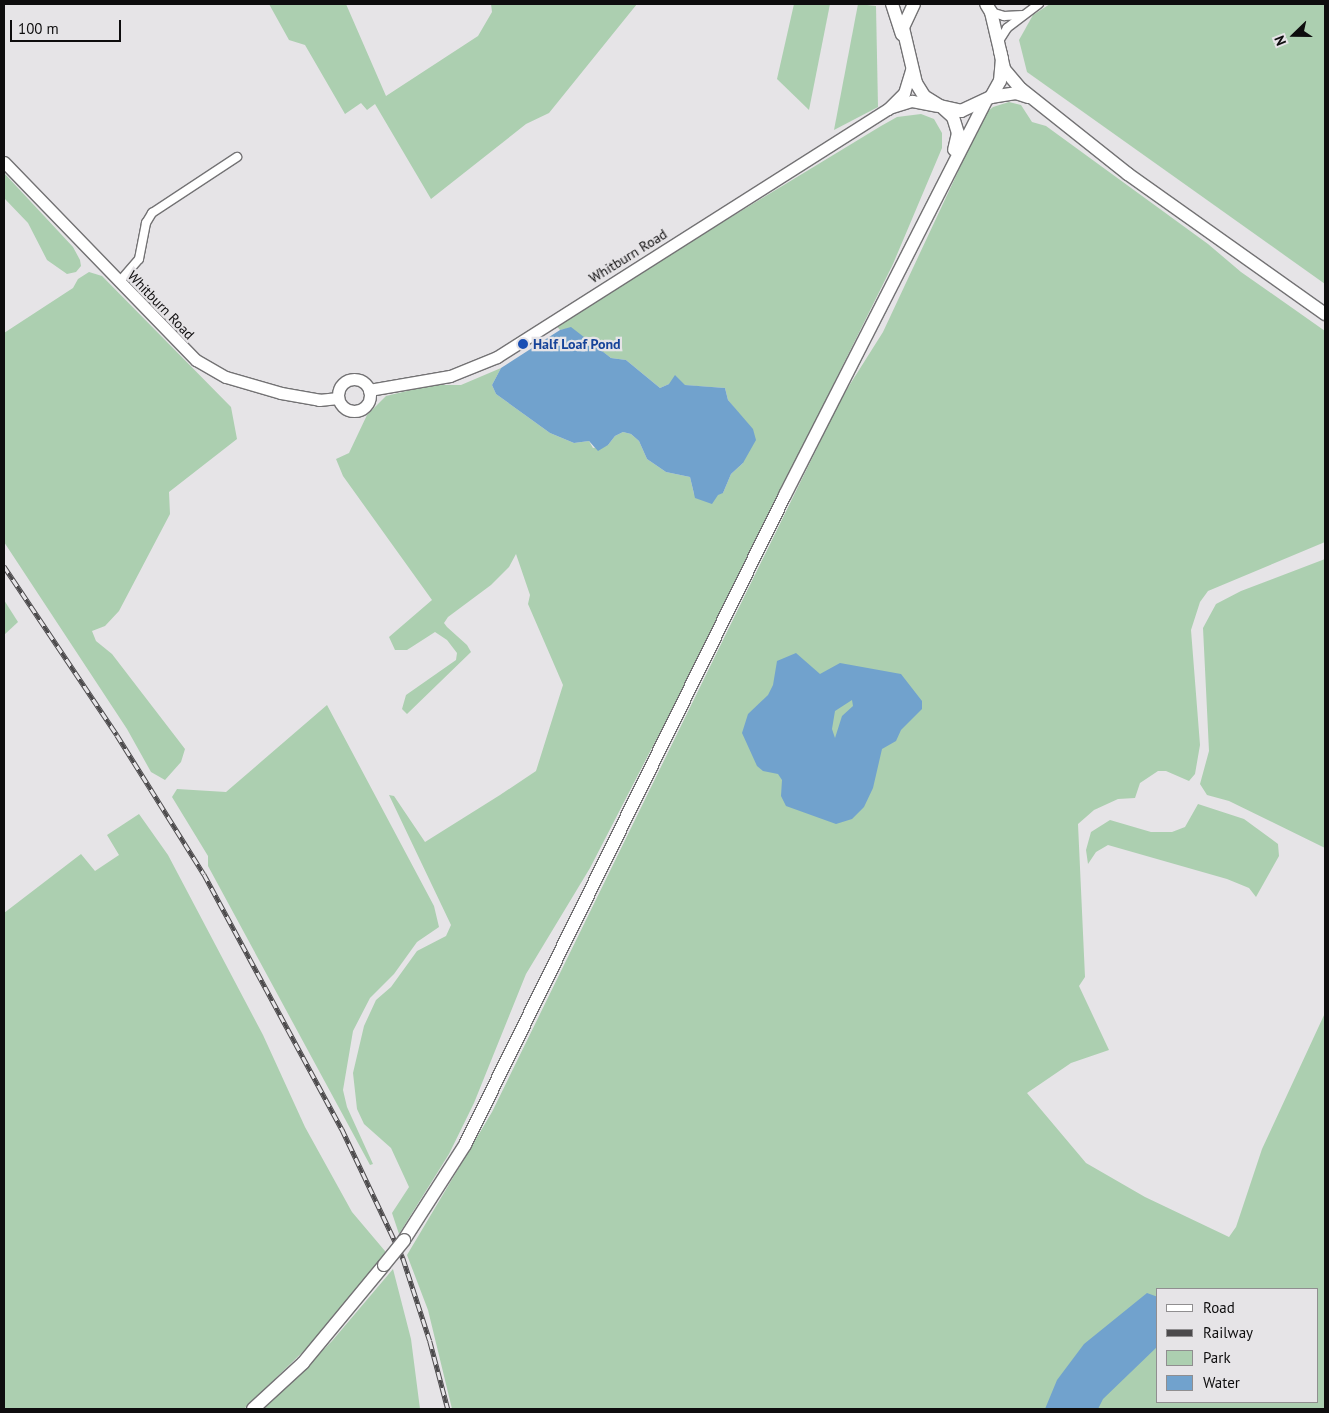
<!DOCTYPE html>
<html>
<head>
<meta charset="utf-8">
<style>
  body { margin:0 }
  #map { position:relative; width:1329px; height:1413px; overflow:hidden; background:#e6e4e7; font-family:"PT Sans",sans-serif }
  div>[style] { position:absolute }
  .green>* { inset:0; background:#accfb0 }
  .water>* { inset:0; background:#71a2cd }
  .roads { filter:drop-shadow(1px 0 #737274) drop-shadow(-1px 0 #737274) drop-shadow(0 1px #737274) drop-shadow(0 -1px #737274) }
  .street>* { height:8px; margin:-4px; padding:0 4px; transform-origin:4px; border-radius:4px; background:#fff }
  .secondary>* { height:11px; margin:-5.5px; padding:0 5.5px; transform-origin:5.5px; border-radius:5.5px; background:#fff }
  .secondary>.ring { margin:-5.5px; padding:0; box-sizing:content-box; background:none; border:11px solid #fff; border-radius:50% }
  .primary>* { height:12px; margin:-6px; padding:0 6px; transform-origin:6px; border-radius:6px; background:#fff }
  .rail>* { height:4.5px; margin-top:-2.25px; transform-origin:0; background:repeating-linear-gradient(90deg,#e6e4e7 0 8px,#4c4a4c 0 16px); box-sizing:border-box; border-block:1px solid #4c4a4c }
  .bridges { filter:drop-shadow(1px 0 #737274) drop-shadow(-1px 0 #737274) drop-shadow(0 1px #737274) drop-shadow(0 -1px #737274) }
  .primary-bridge>* { height:12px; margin:-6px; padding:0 6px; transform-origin:6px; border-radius:6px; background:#fff }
  .dots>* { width:14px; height:14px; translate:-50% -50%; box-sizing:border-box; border:2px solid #e6e4e7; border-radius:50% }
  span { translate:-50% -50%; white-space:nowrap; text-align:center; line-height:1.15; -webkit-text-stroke:4.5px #e6e4e7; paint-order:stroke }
  .street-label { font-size:14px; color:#0e0d0e }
  .transit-label { font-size:14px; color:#164399; font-weight:700 }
  .left { translate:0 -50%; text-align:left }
  .frame { position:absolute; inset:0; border:5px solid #0e0d0e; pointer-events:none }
  .legend { position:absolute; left:1156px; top:1288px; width:162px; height:115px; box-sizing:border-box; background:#e6e4e7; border:1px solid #908e90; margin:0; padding:6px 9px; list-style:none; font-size:15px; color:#0e0d0e }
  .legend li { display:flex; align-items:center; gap:10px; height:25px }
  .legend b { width:25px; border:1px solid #908e90 }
  .north { position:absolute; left:1269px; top:10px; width:50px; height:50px; -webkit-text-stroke:4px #e6e4e7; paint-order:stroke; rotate:248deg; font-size:14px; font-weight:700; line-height:20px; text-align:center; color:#0e0d0e }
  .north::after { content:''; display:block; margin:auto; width:18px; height:22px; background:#0e0d0e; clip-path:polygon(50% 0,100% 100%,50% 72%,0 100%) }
  .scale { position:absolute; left:10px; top:20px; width:111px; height:22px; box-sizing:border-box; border:2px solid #0e0d0e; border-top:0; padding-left:6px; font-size:15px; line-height:18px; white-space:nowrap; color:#0e0d0e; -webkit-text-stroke:4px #e6e4e7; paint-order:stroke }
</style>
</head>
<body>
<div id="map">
  <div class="green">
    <i style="clip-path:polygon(269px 4px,346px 4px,386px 96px,478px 36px,492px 12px,491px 4px,637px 4px,549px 113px,526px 124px,431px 199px,375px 104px,367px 110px,361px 103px,345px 114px,305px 45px,289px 40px)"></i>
    <i style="clip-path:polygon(794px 4px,830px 4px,809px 110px,777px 79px)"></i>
    <i style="clip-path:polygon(858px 4px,876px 6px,878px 107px,834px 130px)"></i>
    <i style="clip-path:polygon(1050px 4px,1325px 4px,1325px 284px,1027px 72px,1019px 40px,1033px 15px)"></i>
    <i style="clip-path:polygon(evenodd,1009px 102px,1021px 105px,1032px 122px,1046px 126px,1208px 244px,1241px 272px,1325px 331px,1325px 542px,1208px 591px,1200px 602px,1191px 630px,1200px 745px,1195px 774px,1189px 781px,1166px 771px,1158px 771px,1140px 783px,1135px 798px,1118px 799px,1094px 810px,1078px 824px,1085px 977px,1079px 986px,1109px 1050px,1071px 1063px,1027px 1093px,1086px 1163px,1145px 1197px,1229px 1237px,1236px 1227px,1262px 1149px,1325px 1013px,1325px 1409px,452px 1409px,428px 1310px,407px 1255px,492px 1112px,842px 397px,883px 332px,985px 114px,993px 107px,1009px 102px,1158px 1289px,1318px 1289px,1318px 1402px,1158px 1402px,1158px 1289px)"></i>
    <i style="clip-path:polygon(921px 114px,934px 119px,942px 133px,942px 148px,893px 264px,688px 678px,590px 868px,526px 974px,474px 1103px,449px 1154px,399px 1234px,392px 1213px,409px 1187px,391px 1148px,364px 1124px,357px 1109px,353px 1073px,364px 1026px,376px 1000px,391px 987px,417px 951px,446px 936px,451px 925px,389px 795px,394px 796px,425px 842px,500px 795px,536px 771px,563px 685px,528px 604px,530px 595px,516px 554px,509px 567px,491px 585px,448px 617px,444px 623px,447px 627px,467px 645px,471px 652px,407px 714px,402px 709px,406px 695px,456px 660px,457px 653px,447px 640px,435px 632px,407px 650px,395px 650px,389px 637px,432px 600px,343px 476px,336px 459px,349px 453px,367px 415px,386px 396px,432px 385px,461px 385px,501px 368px,492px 385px,496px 394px,550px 433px,574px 443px,589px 441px,593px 448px,608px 445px,615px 436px,623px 432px,631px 434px,639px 441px,647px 459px,666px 472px,690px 477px,694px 494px,723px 493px,731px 474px,743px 463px,739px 414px,728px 400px,725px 388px,669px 384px,660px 388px,626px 360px,611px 358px,571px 328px,560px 330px,555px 324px,881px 126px,897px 117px)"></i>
    <i style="clip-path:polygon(4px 173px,73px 247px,80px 260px,81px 266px,76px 272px,67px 274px,47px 260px,28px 223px,4px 198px)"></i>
    <i style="clip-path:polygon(89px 272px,102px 276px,231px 407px,237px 439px,169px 492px,170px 514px,119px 611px,105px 626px,92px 631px,96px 641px,112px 654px,185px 749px,181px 762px,165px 780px,151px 772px,127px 729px,4px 542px,4px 333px,73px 288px,78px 279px)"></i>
    <i style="clip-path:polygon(1325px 559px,1325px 848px,1229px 801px,1207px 795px,1200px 784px,1209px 751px,1203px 628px,1210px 615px,1216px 604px,1241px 591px)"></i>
    <i style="clip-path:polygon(4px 600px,18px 622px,4px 635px)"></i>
    <i style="clip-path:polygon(327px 705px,434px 906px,439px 927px,417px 942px,394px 974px,370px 998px,353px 1031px,343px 1090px,347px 1107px,373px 1164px,370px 1165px,208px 866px,208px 856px,172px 797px,177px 789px,226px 792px)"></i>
    <i style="clip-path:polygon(1198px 804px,1244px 819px,1278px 844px,1279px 856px,1256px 897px,1249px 888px,1227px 879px,1108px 845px,1096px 852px,1088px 864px,1086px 850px,1091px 832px,1110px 820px,1151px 832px,1172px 832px,1185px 827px)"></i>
    <i style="clip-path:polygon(139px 814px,168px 855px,263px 1035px,305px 1127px,352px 1212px,385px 1251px,385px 1257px,315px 1340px,244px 1409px,4px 1409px,4px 913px,81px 854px,95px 871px,119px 855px,107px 835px)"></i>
    <i style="clip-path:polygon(393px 1269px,411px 1339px,420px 1409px,264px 1409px,332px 1341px)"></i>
  </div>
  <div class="water">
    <i style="clip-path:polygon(571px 327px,611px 358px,626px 360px,660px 388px,669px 384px,675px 375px,685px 385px,725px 388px,728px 400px,753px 429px,756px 440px,743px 463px,731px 474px,723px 493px,718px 495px,712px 504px,695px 498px,690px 477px,666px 472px,647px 459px,639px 441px,631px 434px,623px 432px,615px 436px,608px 445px,598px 451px,589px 441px,574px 443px,550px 433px,496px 394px,492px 385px,501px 368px,560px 330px)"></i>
    <i style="clip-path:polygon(evenodd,796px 653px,820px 674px,840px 663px,901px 674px,922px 701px,922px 709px,901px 730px,896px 741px,882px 749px,873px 788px,864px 807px,852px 819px,836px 824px,786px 806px,781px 796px,782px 780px,778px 774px,763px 771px,757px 766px,742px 733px,748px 714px,768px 695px,773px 685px,777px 661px,796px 653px,852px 700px,853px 706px,842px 716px,835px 738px,832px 729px,835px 711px,852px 700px)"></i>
    <i style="clip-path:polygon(1147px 1293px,1158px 1297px,1158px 1346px,1103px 1399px,1098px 1409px,1045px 1409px,1057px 1380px,1084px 1344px)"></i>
  </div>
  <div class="roads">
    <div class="street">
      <i style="left:991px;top:12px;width:14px;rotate:17deg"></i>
      <i style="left:1004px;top:16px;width:19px;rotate:-3deg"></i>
      <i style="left:999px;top:41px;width:15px;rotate:-58deg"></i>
      <i style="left:1007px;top:28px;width:40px;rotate:-37deg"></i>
      <i style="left:119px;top:282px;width:30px;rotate:-49deg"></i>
      <i style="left:139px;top:259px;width:37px;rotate:-79deg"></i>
      <i style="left:146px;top:223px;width:12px;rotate:-59deg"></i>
      <i style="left:152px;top:213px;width:102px;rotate:-33.4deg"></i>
    </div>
    <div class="secondary">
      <i style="left:892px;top:107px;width:21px;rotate:-17deg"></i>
      <i style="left:912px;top:101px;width:25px;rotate:11deg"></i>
      <i style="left:4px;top:162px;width:276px;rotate:45.9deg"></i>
      <i style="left:196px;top:360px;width:34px;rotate:30deg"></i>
      <i style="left:226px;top:377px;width:57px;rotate:16.2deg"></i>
      <i style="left:281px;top:393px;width:39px;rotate:10deg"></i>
      <i style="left:319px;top:400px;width:19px;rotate:-6deg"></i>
      <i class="ring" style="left:338px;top:379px;width:21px;height:21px"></i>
      <i style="left:369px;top:390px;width:82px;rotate:-9.8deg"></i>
      <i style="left:450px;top:376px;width:51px;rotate:-22deg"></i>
      <i style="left:497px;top:357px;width:463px;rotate:-32.4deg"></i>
      <i style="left:888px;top:109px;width:23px;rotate:-45deg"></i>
      <i style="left:904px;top:93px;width:24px;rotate:-73deg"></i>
    </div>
    <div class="primary">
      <i style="left:892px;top:4px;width:32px;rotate:72deg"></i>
      <i style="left:914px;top:4px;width:26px;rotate:115deg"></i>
      <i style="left:903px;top:28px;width:57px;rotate:76.7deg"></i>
      <i style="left:916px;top:83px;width:15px;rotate:58deg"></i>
      <i style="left:924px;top:96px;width:19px;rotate:32deg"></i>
      <i style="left:940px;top:106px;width:22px;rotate:13deg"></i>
      <i style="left:961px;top:111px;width:33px;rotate:-25deg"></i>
      <i style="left:991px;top:97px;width:18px;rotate:-61deg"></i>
      <i style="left:1000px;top:81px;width:22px;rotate:-85deg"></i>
      <i style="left:1002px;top:59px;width:48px;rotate:-103.2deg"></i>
      <i style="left:991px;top:12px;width:9px;rotate:-122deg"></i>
      <i style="left:1000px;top:51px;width:18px;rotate:77deg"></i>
      <i style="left:1004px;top:69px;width:26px;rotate:50deg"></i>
      <i style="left:1021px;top:89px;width:137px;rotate:38.5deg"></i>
      <i style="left:1128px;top:174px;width:242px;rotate:35.4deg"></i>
      <i style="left:991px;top:97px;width:25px;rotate:-9deg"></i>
      <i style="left:1016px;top:93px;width:13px;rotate:18deg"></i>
      <i style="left:943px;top:108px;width:13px;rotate:42deg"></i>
      <i style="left:953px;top:117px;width:17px;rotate:73deg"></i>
      <i style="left:958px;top:133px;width:17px;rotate:103deg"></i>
      <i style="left:404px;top:1240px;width:113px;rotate:-57.3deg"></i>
      <i style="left:465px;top:1145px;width:724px;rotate:-63.79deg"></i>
      <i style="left:785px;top:495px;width:441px;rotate:-63deg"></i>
      <i style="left:253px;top:1409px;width:68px;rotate:-42.6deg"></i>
      <i style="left:303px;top:1363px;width:127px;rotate:-50.4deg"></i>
    </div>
  </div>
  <div class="rail">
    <i style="left:4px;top:566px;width:203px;rotate:56.2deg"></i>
    <i style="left:117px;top:735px;width:164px;rotate:58deg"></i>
    <i style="left:204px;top:874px;width:290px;rotate:61.6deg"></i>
    <i style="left:342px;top:1129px;width:143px;rotate:64.7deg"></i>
    <i style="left:403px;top:1258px;width:87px;rotate:72deg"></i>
    <i style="left:430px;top:1341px;width:70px;rotate:75.2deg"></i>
  </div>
  <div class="bridges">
    <div class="primary-bridge">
      <i style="left:384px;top:1265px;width:32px;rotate:-51deg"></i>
    </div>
  </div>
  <div class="dots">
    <i style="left:523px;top:344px;background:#1a4fb4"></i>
  </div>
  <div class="street-label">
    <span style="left:628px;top:256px;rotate:-32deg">Whitburn Road</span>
    <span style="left:161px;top:305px;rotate:46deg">Whitburn Road</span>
  </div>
  <div class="transit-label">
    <span class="left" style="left:533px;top:344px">Half Loaf Pond</span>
  </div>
  <div class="frame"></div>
  <ul class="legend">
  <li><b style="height:6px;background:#fff"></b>Road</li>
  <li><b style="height:6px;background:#4c4a4c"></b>Railway</li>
  <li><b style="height:14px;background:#accfb0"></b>Park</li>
  <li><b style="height:14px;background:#71a2cd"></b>Water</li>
  </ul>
  <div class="north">N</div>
  <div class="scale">100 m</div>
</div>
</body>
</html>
